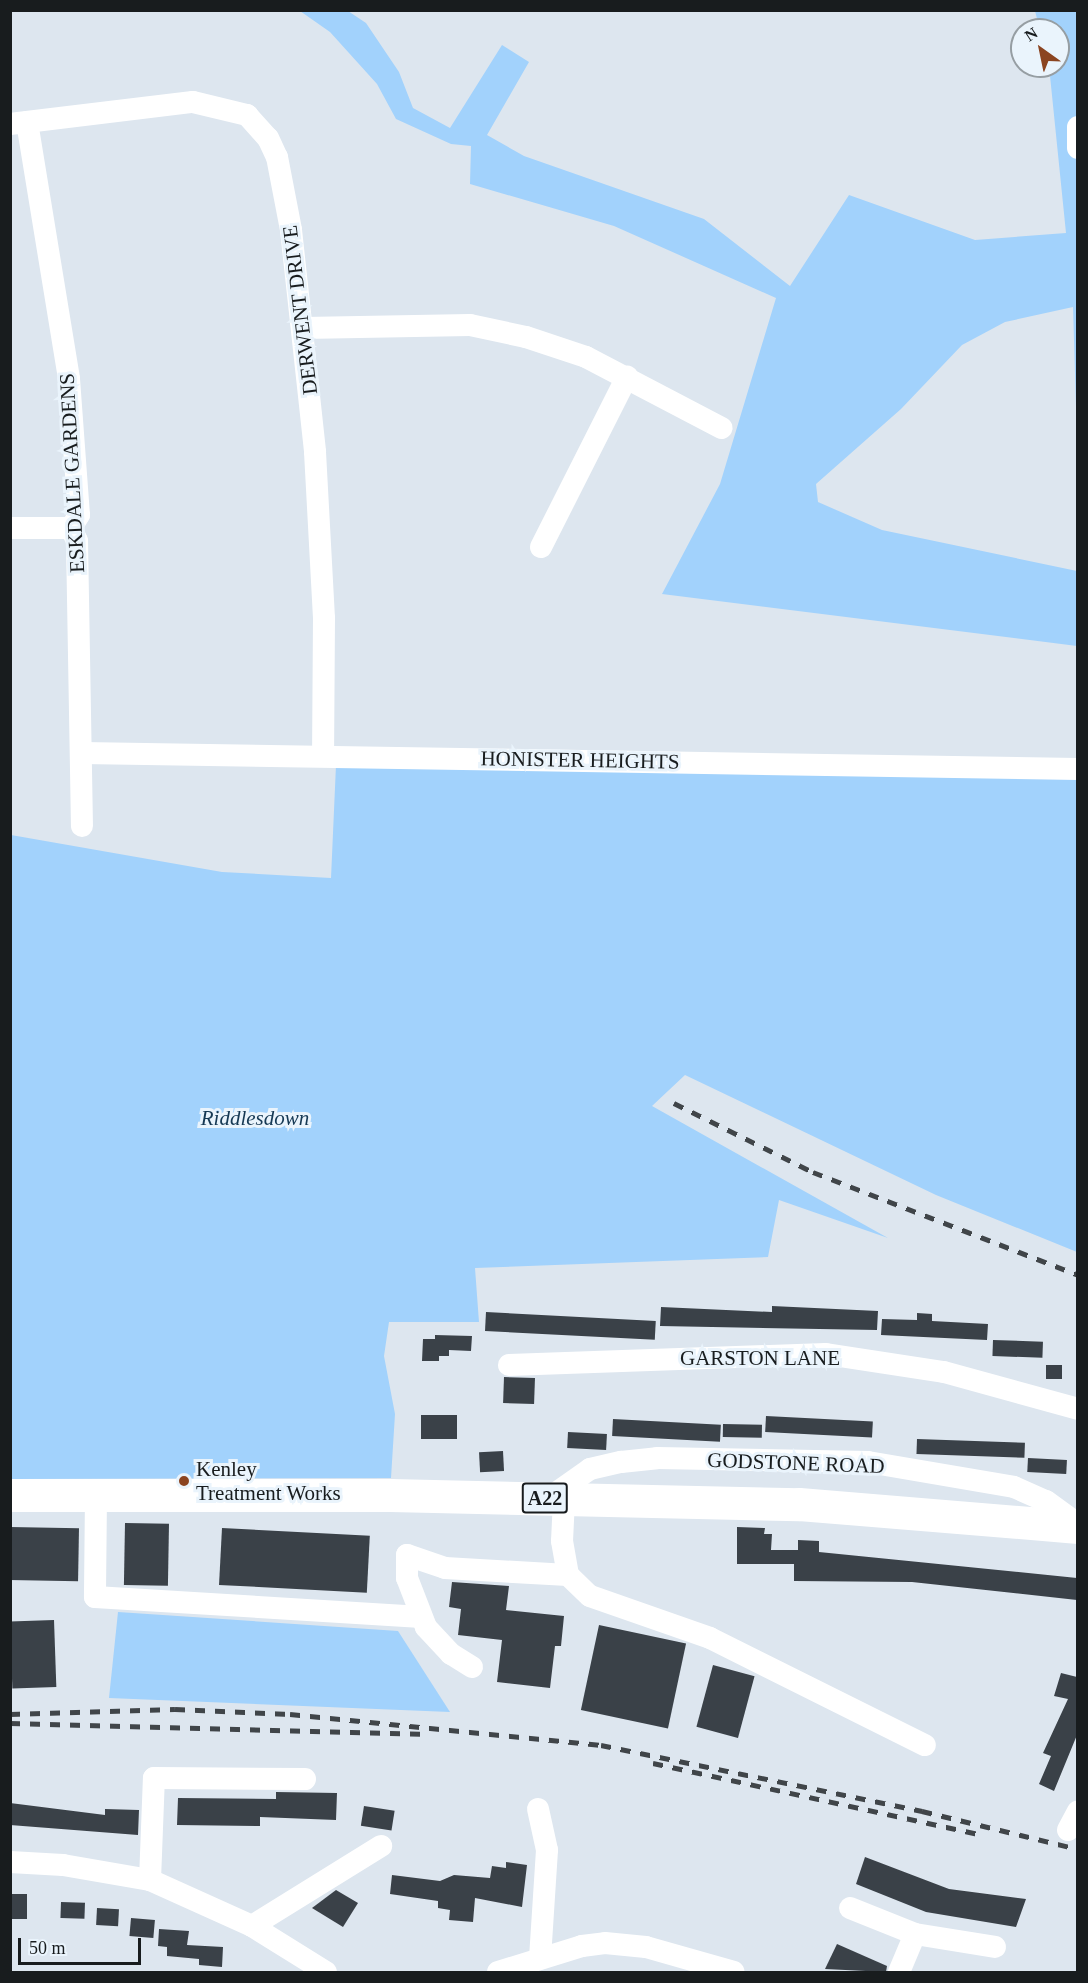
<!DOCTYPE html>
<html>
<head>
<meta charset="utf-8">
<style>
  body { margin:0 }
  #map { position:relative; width:1088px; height:1983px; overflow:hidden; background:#dde6ef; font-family:"Times New Roman",serif }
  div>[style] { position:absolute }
  .green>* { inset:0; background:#a2d2fc }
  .building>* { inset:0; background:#3a4148; transform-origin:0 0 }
  .minor>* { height:22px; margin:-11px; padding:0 11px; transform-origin:11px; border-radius:11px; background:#fff }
  .highway>* { height:33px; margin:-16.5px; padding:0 16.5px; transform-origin:16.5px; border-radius:16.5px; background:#fff }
  .rail>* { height:4.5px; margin-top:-2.25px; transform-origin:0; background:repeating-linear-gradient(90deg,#404549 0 10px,transparent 0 20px) }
  .dots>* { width:16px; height:16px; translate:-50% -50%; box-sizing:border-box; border:3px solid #eaf4fc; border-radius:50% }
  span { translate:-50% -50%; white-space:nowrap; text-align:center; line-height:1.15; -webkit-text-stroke:6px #eaf4fc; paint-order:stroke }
  .shield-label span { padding:2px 4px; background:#eaf4fc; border:2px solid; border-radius:4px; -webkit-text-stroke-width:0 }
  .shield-label { font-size:20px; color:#181c1e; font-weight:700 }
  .street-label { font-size:21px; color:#181c1e }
  .park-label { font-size:21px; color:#163954; font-style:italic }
  .poi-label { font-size:21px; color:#181c1e }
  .left { translate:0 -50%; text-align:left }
  .frame { position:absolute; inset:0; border:12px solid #181c1e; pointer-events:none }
  .north { position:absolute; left:1010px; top:18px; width:60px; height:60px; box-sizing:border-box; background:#eaf4fc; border:2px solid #969ea3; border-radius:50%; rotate:327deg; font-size:16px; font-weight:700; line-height:24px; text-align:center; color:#181c1e }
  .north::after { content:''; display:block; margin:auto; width:21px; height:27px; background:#8b4420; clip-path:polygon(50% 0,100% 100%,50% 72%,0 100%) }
  .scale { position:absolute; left:18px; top:1938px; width:123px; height:27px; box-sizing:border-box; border:3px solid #181c1e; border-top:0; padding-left:8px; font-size:18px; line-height:21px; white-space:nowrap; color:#181c1e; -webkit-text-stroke:4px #eaf4fc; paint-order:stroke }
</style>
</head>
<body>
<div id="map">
  <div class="green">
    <i style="clip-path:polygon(300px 11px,348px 11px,366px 23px,399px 72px,413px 108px,450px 128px,502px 45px,529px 62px,487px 135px,524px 156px,704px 219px,790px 286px,849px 195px,975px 240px,1066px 233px,1049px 66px,1058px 66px,1058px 30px,1040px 30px,1035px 11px,1077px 11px,1077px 440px,1073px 307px,1005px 322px,962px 345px,901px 409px,816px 484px,818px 502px,882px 530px,1077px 571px,1077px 646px,662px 594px,720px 484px,776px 298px,614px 226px,470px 184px,471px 146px,451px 144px,396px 119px,377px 84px,330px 32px)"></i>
    <i style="clip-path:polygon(336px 765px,1077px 777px,1077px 1252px,936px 1195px,685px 1075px,652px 1106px,888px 1238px,779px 1200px,768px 1257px,475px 1268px,479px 1322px,389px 1322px,384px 1356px,395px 1414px,391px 1478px,11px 1479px,11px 835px,222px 872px,331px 878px)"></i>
    <i style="clip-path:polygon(118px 1612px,398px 1631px,450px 1712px,109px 1698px)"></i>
  </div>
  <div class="building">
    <i style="clip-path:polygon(772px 1306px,878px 1311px,877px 1330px,660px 1326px,661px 1307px,772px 1312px)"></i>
    <i style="left:486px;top:1312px;width:170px;height:19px;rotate:3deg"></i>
    <i style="clip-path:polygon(917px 1313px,932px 1314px,932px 1321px,988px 1324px,987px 1340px,881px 1335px,882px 1319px,917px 1320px)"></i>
    <i style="clip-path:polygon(435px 1335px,472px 1336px,471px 1351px,449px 1350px,449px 1356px,439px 1356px,439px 1361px,422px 1361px,423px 1339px,435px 1339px)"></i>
    <i style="left:993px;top:1340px;width:50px;height:16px;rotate:2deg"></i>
    <i style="left:1046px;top:1365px;width:16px;height:14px"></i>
    <i style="left:504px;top:1377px;width:31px;height:26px;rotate:2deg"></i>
    <i style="left:421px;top:1415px;width:36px;height:24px"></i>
    <i style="left:766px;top:1416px;width:107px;height:16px;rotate:3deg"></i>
    <i style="left:613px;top:1419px;width:108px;height:17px;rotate:3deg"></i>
    <i style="left:723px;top:1424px;width:39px;height:13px;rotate:1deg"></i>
    <i style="left:568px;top:1432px;width:39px;height:16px;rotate:3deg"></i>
    <i style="left:917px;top:1439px;width:108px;height:15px;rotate:2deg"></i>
    <i style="left:503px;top:1451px;width:20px;height:24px;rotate:87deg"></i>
    <i style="left:1028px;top:1458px;width:39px;height:14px;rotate:3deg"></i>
    <i style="left:125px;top:1523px;width:44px;height:62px;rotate:1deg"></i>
    <i style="left:10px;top:1527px;width:69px;height:53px;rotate:1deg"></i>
    <i style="clip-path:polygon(737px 1527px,765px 1528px,764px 1534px,772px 1534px,771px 1550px,798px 1550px,798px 1540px,819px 1541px,819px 1552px,1077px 1578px,1077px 1600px,912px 1582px,794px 1581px,794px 1564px,737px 1564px)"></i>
    <i style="left:222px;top:1528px;width:148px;height:57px;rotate:3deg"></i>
    <i style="clip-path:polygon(452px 1582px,509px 1586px,506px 1610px,564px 1616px,561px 1646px,555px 1646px,550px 1688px,497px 1682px,502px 1640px,458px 1635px,461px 1609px,449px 1607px)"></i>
    <i style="left:54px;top:1620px;width:67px;height:44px;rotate:88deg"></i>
    <i style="left:599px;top:1625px;width:89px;height:87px;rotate:12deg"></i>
    <i style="left:713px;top:1665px;width:43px;height:64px;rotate:15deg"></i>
    <i style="clip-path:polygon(1061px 1673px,1077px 1677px,1077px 1735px,1054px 1791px,1039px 1784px,1051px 1756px,1043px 1753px,1068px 1699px,1054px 1696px)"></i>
    <i style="clip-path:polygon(276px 1792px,337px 1793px,336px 1820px,260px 1817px,260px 1826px,177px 1825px,178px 1798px,276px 1799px)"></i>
    <i style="clip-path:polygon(10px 1803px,105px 1815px,105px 1809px,139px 1810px,138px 1835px,10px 1825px)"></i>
    <i style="left:364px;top:1806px;width:31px;height:20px;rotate:9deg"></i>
    <i style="clip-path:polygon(865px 1857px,949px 1889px,1026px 1899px,1016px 1927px,926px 1912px,856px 1884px)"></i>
    <i style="clip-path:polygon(506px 1862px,527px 1865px,522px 1907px,475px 1898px,473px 1922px,449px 1920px,450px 1910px,438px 1908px,438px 1901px,390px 1894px,392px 1875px,440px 1881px,454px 1875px,490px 1878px,492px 1866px,506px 1868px)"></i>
    <i style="clip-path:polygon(336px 1890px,358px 1903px,343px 1927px,312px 1908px)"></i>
    <i style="left:10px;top:1894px;width:17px;height:25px"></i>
    <i style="left:61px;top:1902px;width:24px;height:16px;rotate:2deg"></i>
    <i style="left:97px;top:1908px;width:22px;height:17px;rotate:3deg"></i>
    <i style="left:131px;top:1918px;width:24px;height:18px;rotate:5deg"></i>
    <i style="clip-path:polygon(159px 1929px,189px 1931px,187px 1945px,223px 1947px,222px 1967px,199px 1965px,199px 1959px,167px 1956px,167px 1947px,158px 1946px)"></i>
    <i style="clip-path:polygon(837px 1944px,887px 1966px,886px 1972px,825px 1969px)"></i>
  </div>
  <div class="minor">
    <i style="left:27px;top:122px;width:260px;rotate:80.7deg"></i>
    <i style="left:69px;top:379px;width:136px;rotate:85.8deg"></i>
    <i style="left:79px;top:515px;width:15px;rotate:122deg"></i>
    <i style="left:71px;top:528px;width:14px;rotate:65deg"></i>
    <i style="left:77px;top:541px;width:285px;rotate:89deg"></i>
    <i style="left:10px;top:124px;width:184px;rotate:-6.9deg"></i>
    <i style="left:193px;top:102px;width:56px;rotate:13.5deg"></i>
    <i style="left:247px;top:115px;width:31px;rotate:48deg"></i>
    <i style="left:268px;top:138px;width:21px;rotate:65deg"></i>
    <i style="left:277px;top:157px;width:74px;rotate:79.1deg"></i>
    <i style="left:291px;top:230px;width:223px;rotate:83.8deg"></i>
    <i style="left:315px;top:452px;width:166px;rotate:86.9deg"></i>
    <i style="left:324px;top:618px;width:137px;rotate:90.4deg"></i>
    <i style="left:1078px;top:127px;width:21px;rotate:90deg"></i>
    <i style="left:304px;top:328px;width:166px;rotate:-1deg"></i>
    <i style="left:470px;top:325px;width:57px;rotate:12.1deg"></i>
    <i style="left:526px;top:337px;width:63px;rotate:18.4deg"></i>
    <i style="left:586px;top:357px;width:153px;rotate:27.6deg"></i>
    <i style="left:10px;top:528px;width:61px"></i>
    <i style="left:541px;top:547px;width:191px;rotate:-63.2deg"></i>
    <i style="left:82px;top:753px;width:996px;rotate:0.92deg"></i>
    <i style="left:509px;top:1365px;width:317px;rotate:-2deg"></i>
    <i style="left:826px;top:1354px;width:119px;rotate:8.7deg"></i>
    <i style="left:944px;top:1372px;width:139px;rotate:15.4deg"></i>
    <i style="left:96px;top:1496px;width:101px;rotate:90.6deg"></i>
    <i style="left:95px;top:1597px;width:327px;rotate:3.5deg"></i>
    <i style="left:549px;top:1498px;width:50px;rotate:-35.3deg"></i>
    <i style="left:590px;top:1469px;width:32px;rotate:-13deg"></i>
    <i style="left:621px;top:1462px;width:36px;rotate:-6deg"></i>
    <i style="left:657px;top:1458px;width:211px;rotate:1.1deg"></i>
    <i style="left:868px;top:1462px;width:148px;rotate:9.7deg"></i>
    <i style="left:1014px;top:1487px;width:35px;rotate:24deg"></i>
    <i style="left:1046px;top:1501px;width:39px;rotate:36deg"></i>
    <i style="left:564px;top:1499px;width:42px;rotate:92.7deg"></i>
    <i style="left:562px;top:1541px;width:35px;rotate:80deg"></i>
    <i style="left:472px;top:1667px;width:25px;rotate:-148deg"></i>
    <i style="left:451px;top:1654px;width:37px;rotate:-133deg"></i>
    <i style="left:426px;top:1627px;width:53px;rotate:-111.2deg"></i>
    <i style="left:407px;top:1578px;width:23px;rotate:-90deg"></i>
    <i style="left:407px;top:1555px;width:40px;rotate:18.9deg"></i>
    <i style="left:445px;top:1568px;width:123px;rotate:3.3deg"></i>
    <i style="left:568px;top:1575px;width:30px;rotate:44deg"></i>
    <i style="left:590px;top:1596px;width:127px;rotate:19.3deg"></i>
    <i style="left:710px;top:1638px;width:240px;rotate:26.5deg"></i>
    <i style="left:538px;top:1809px;width:42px;rotate:77.6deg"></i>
    <i style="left:547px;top:1850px;width:109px;rotate:93.7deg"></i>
    <i style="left:1068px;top:1830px;width:21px;rotate:-62deg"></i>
    <i style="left:10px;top:1862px;width:53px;rotate:3.2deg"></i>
    <i style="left:63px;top:1865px;width:88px;rotate:9.8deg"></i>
    <i style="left:150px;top:1880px;width:112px;rotate:24.3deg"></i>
    <i style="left:252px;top:1926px;width:87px;rotate:31.9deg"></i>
    <i style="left:150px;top:1880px;width:102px;rotate:-87.8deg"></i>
    <i style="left:154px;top:1778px;width:151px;rotate:0.4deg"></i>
    <i style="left:850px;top:1908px;width:70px;rotate:21.8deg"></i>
    <i style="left:915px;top:1934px;width:81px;rotate:9.2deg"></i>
    <i style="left:252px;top:1926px;width:152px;rotate:-31.8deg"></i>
    <i style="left:498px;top:1972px;width:88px;rotate:-17.2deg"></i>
    <i style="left:582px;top:1946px;width:23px;rotate:-7deg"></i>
    <i style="left:605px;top:1943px;width:41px;rotate:5.6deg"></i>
    <i style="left:646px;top:1947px;width:91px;rotate:15.9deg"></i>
    <i style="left:899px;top:1972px;width:41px;rotate:-67.2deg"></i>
  </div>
  <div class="highway">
    <i style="left:10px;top:1495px;width:380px"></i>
    <i style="left:390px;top:1495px;width:409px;rotate:1.3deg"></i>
    <i style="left:799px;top:1504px;width:280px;rotate:4.7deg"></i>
  </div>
  <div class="rail">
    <i style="left:674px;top:1103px;width:155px;rotate:26.4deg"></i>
    <i style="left:813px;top:1172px;width:284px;rotate:21.2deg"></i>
    <i style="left:10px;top:1714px;width:165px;rotate:-1.7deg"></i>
    <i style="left:175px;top:1709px;width:115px;rotate:2.5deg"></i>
    <i style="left:290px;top:1714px;width:313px;rotate:5.7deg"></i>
    <i style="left:601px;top:1745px;width:328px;rotate:11.6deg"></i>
    <i style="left:922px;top:1811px;width:161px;rotate:13.7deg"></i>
    <i style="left:10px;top:1723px;width:420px;rotate:1.5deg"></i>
    <i style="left:653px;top:1763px;width:339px;rotate:12.3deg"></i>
  </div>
  <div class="dots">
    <i style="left:184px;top:1481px;background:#8b4420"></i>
  </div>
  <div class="shield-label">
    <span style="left:545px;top:1498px">A22</span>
  </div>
  <div class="street-label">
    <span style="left:300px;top:310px;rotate:-97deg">DERWENT DRIVE</span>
    <span style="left:72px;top:473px;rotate:-93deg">ESKDALE GARDENS</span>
    <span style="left:580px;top:760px;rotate:1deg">HONISTER HEIGHTS</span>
    <span style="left:760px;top:1358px">GARSTON LANE</span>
    <span style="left:796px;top:1463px;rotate:2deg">GODSTONE ROAD</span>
  </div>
  <div class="park-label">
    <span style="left:255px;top:1118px">Riddlesdown</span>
  </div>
  <div class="poi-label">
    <span class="left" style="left:196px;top:1481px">Kenley<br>Treatment Works</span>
  </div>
  <div class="frame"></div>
  <div class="north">N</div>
  <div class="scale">50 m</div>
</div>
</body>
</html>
